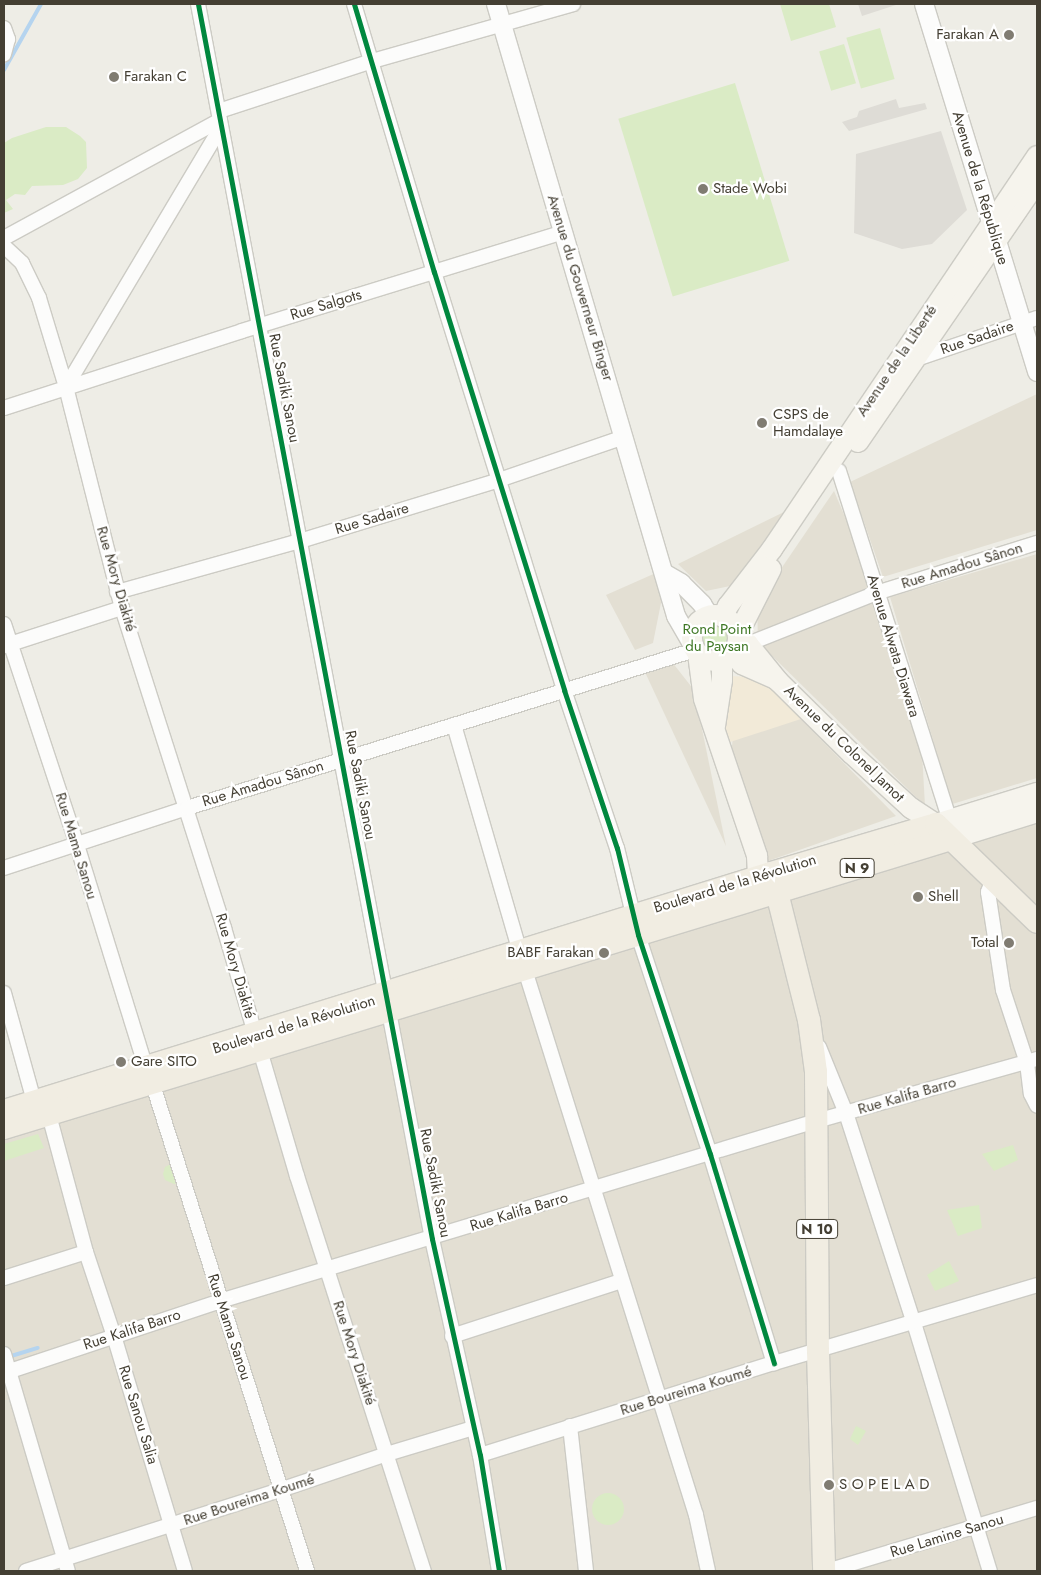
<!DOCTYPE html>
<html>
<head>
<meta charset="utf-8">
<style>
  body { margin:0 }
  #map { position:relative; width:1041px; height:1575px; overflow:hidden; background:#eeede6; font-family:Jost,sans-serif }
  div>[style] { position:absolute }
  .residential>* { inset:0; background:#e3dfd3 }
  .commercial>* { inset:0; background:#f2ead8 }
  .green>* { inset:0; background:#daebc5; transform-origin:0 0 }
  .round { border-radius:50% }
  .parking>* { inset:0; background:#dedcd6 }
  .stream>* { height:4px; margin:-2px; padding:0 2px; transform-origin:2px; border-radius:2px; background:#b5d4ef }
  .roads { filter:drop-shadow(1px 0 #cccbc4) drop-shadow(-1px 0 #cccbc4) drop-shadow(0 1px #cccbc4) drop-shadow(0 -1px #cccbc4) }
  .minor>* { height:14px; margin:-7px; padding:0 7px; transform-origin:7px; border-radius:7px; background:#fcfcfb }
  .tertiary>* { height:18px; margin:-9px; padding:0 9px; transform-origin:9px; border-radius:9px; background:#fcfcfb }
  .secondary>* { height:20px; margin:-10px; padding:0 10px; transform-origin:10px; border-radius:10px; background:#f6f4ed }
  .secondary>.ring { margin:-10px; padding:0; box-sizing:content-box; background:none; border:20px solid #f6f4ed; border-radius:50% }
  .primary>* { height:22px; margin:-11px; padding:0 11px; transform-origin:11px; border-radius:11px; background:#f1ede2 }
  .cycleway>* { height:5px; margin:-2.5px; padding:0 2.5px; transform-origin:2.5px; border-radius:2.5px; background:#00873e }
  .dots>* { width:14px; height:14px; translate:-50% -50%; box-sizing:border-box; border:2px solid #fff; border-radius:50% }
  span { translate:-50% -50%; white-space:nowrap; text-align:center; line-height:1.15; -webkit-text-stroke:4.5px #fff; paint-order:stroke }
  .shield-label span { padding:1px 4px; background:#fff; border:1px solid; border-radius:4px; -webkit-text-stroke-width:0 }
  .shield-label { font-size:14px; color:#443f33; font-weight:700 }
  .poi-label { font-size:15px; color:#443f33 }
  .right { translate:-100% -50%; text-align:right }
  .left { translate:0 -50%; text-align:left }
  .street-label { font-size:15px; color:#443f33 }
  .park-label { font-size:15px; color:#3f7825 }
  .frame { position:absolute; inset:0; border:5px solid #443f33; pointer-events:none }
</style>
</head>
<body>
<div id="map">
  <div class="residential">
    <i style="clip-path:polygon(1037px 394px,1037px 530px,883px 577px,850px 482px)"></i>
    <i style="clip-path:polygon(834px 491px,877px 592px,922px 752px,925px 806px,758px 642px,757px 604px)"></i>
    <i style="clip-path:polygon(786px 511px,735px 585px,706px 591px,678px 564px)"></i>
    <i style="clip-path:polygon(1037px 554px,1037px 778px,946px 806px,939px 760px,890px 597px)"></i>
    <i style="clip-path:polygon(658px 572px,663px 593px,653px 643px,635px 650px,606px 595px)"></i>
    <i style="clip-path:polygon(672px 662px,694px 690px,726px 846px,644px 670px)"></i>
    <i style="clip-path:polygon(783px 701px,896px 816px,768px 861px,731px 754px,736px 713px)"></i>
    <i style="clip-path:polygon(1037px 822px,1037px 1571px,4px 1571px,4px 1139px)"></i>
  </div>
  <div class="commercial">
    <i style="clip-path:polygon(729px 676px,754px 677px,763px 681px,807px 717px,724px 744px,721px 723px)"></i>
  </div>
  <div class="green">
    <i style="clip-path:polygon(780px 4px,829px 4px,836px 27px,791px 41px)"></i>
    <i style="left:880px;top:28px;width:53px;height:35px;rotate:74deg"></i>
    <i style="left:844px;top:44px;width:41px;height:26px;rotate:73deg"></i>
    <i style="left:735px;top:83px;width:186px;height:122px;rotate:73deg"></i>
    <i style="clip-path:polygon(46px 127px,66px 127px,80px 136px,86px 142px,87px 168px,78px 179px,63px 185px,32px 186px,25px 195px,15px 194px,6px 200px,13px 209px,4px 213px,4px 143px,12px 138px)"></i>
    <i style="clip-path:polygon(713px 620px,725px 622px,730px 626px,734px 644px,714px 656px,703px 650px,699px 638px,702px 628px)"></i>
    <i style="clip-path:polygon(38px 1134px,44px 1148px,4px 1161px,4px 1144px)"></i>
    <i style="clip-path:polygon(1013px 1145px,1018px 1160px,994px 1171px,982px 1154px)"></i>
    <i style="clip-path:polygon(171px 1164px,178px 1183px,174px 1184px,165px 1180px,163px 1174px,165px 1167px)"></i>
    <i style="clip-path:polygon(979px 1205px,982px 1228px,958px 1236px,947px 1210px)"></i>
    <i style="clip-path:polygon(949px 1261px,959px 1281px,935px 1291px,927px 1275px)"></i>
    <i style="clip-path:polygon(856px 1426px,866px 1431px,858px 1445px,850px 1439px)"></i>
    <i class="round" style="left:592px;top:1493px;width:32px;height:32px"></i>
  </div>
  <div class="parking">
    <i style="clip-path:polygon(858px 4px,899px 4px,862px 16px)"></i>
    <i style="clip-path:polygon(896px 99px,899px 108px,925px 103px,927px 109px,849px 131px,842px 122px,857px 117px,859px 111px)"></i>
    <i style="clip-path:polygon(941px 131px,967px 210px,932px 244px,902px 249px,854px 233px,856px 154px)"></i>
  </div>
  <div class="stream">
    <i style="left:4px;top:70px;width:76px;rotate:-60.7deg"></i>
    <i style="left:8px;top:1357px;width:31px;rotate:-17deg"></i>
  </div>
  <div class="roads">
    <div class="minor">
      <i style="left:198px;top:4px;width:1257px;rotate:79.27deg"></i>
      <i style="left:432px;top:1239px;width:221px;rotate:77.5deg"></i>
      <i style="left:480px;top:1455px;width:118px;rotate:80.7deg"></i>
      <i style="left:354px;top:4px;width:280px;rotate:73.4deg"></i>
      <i style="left:434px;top:272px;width:438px;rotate:72.7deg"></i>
      <i style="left:564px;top:690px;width:167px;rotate:71.5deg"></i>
      <i style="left:617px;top:848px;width:89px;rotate:76.4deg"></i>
      <i style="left:638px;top:935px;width:231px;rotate:71.8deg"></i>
      <i style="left:710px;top:1154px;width:219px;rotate:73deg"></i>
      <i style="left:4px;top:28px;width:12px;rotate:70deg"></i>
      <i style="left:8px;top:39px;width:16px;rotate:105deg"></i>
      <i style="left:219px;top:111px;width:161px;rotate:-18.1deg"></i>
      <i style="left:372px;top:61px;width:209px;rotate:-15.8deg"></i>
      <i style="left:4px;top:238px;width:246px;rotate:-28.6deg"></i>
      <i style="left:4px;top:246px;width:25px;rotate:43deg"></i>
      <i style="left:22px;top:263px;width:39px;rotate:64deg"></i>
      <i style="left:39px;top:298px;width:93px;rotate:73.1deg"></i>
      <i style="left:66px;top:387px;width:228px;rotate:75.8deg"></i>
      <i style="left:122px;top:608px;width:336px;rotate:72.3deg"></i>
      <i style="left:224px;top:928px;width:259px;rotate:73.6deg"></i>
      <i style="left:297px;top:1176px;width:415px;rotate:72.2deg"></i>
      <i style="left:916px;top:359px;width:128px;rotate:-18.7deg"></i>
      <i style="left:66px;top:387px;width:303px;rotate:-59.2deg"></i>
      <i style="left:4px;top:408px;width:250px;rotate:-17.9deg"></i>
      <i style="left:242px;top:331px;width:336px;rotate:-17.1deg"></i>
      <i style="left:839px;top:471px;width:366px;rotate:72.4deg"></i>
      <i style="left:117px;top:592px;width:190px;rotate:-15.6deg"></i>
      <i style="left:300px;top:541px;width:208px;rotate:-17deg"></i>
      <i style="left:499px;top:480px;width:132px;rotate:-19deg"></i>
      <i style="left:4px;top:624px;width:233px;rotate:71.7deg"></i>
      <i style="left:77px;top:845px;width:233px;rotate:72.8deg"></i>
      <i style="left:748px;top:644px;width:138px;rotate:-21.7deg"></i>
      <i style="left:876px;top:593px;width:169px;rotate:-17.3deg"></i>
      <i style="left:4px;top:646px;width:124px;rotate:-17.9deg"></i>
      <i style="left:454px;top:725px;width:255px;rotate:73.8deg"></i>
      <i style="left:525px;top:970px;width:571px;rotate:72.58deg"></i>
      <i style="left:696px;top:1515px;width:57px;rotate:77.9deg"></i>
      <i style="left:4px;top:868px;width:193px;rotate:-18.2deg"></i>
      <i style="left:187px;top:808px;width:532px;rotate:-17.28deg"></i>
      <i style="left:993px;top:879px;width:14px;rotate:111deg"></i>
      <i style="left:988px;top:892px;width:99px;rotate:81.3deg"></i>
      <i style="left:1003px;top:990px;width:77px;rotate:71.8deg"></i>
      <i style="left:1027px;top:1063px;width:31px;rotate:83deg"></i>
      <i style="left:1031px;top:1094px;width:13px;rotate:63deg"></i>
      <i style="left:4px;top:993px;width:112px;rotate:74.5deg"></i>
      <i style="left:819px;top:1047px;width:71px;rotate:67.8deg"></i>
      <i style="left:846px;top:1113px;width:221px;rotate:72.1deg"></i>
      <i style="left:914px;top:1323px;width:259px;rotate:73deg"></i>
      <i style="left:152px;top:1082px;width:513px;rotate:72.41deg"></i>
      <i style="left:49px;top:1115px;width:142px;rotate:74.9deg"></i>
      <i style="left:86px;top:1252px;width:89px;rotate:71.6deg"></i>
      <i style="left:114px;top:1336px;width:245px;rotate:73.2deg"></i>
      <i style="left:4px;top:1278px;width:86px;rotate:-17.6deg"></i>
      <i style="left:452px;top:1336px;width:178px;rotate:-18deg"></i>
      <i style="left:4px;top:1354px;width:226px;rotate:73.6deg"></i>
      <i style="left:4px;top:1373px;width:228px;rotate:-18.4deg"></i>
      <i style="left:220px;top:1301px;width:623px;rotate:-16.81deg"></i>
      <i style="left:816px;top:1121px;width:230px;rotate:-15.7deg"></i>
      <i style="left:570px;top:1426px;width:146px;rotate:83.7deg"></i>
      <i style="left:480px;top:1455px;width:308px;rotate:-17.4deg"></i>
      <i style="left:774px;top:1363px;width:274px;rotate:-16.5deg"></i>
      <i style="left:26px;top:1571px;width:270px;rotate:-17.7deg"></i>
      <i style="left:283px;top:1489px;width:110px;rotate:-18.6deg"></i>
      <i style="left:387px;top:1454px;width:90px;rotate:-16.8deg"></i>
      <i style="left:827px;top:1571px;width:219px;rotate:-16.7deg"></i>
    </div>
    <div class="tertiary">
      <i style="left:496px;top:4px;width:638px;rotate:73.61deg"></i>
      <i style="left:676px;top:616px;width:32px;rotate:60deg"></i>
      <i style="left:924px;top:4px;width:385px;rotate:72.9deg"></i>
      <i style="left:664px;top:573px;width:20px;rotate:30deg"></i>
      <i style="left:681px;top:583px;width:30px;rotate:45deg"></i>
      <i style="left:702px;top:604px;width:13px;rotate:58deg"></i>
    </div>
    <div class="secondary">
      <i style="left:858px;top:442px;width:316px;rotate:-55.5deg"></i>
      <i class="ring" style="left:692px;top:615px;width:26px;height:26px"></i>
      <i style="left:723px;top:617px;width:12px;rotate:-66deg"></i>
      <i style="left:728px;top:606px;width:72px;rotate:-52.3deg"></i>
      <i style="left:772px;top:549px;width:474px;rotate:-56deg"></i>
      <i style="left:738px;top:634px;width:73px;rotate:-63.1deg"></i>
      <i style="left:738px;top:640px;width:11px;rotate:22deg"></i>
      <i style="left:748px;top:644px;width:48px;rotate:51deg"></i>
      <i style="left:778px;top:681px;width:104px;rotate:44.6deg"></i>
      <i style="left:852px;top:754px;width:80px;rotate:42.5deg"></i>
      <i style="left:911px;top:808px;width:30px;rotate:33deg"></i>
      <i style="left:936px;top:824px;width:106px;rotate:-17.1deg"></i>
      <i style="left:732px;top:653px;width:15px;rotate:48deg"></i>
      <i style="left:742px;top:664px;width:36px;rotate:24deg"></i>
      <i style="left:698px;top:654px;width:45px;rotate:82.4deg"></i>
      <i style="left:704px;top:699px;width:166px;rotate:71.3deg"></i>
      <i style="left:757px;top:856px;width:21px;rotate:87deg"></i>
      <i style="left:715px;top:726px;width:47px;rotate:-81.3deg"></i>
      <i style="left:722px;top:680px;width:20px;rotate:-90deg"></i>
      <i style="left:951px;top:839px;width:90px;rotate:-17.4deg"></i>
    </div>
    <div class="primary">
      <i style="left:773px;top:877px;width:147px;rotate:75.9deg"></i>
      <i style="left:809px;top:1020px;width:52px;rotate:82.3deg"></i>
      <i style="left:816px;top:1072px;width:279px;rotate:89.6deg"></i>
      <i style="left:818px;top:1351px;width:220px;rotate:88.4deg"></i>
      <i style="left:4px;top:1111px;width:803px;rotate:-17.24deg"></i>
      <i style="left:771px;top:873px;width:172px;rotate:-16.5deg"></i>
      <i style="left:936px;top:824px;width:141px;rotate:44.1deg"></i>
      <i style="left:4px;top:1128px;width:990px;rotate:-16.97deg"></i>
    </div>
  </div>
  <div class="cycleway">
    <i style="left:198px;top:4px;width:1257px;rotate:79.27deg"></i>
    <i style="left:432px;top:1239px;width:221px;rotate:77.5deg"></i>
    <i style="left:480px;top:1455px;width:118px;rotate:80.7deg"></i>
    <i style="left:354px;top:4px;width:280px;rotate:73.4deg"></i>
    <i style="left:434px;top:272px;width:438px;rotate:72.7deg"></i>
    <i style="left:564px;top:690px;width:167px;rotate:71.5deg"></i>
    <i style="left:617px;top:848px;width:89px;rotate:76.4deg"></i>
    <i style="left:638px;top:935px;width:231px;rotate:71.8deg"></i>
    <i style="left:710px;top:1154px;width:219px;rotate:73deg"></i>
  </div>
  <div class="dots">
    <i style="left:1009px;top:35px;background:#807c72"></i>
    <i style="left:114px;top:77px;background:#807c72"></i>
    <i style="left:703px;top:189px;background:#807c72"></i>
    <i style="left:762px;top:423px;background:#807c72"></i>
    <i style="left:918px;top:897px;background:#807c72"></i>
    <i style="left:1009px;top:943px;background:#807c72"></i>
    <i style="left:604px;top:953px;background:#807c72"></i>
    <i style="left:121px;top:1062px;background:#807c72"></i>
    <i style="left:829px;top:1485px;background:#807c72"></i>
  </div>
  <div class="shield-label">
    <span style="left:857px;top:868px">N 9</span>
    <span style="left:817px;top:1229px">N 10</span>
  </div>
  <div class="poi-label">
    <span class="right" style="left:999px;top:35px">Farakan A</span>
    <span class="left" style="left:124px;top:77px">Farakan C</span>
    <span class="left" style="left:713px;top:189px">Stade Wobi</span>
    <span class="left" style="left:773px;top:423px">CSPS de<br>Hamdalaye</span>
    <span class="left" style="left:928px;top:897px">Shell</span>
    <span class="right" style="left:999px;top:943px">Total</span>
    <span class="right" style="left:594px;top:953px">BABF Farakan</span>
    <span class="left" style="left:131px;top:1062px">Gare SITO</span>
    <span class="left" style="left:839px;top:1485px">S O P E L A D</span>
  </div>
  <div class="street-label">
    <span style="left:980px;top:188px;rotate:73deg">Avenue de la République</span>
    <span style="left:580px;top:288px;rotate:73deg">Avenue du Gouverneur Binger</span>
    <span style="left:326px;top:305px;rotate:-17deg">Rue Salgots</span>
    <span style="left:977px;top:338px;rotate:-19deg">Rue Sadaire</span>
    <span style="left:897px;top:361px;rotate:-56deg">Avenue de la Liberté</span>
    <span style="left:284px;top:388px;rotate:79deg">Rue Sadiki Sanou</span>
    <span style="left:372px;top:519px;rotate:-17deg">Rue Sadaire</span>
    <span style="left:962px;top:566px;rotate:-17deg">Rue Amadou Sânon</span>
    <span style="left:116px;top:579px;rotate:74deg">Rue Mory Diakité</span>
    <span style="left:893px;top:646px;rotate:73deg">Avenue Alwata Diawara</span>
    <span style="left:844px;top:744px;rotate:44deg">Avenue du Colonel Jamot</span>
    <span style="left:263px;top:784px;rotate:-17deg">Rue Amadou Sânon</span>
    <span style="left:360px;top:785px;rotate:79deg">Rue Sadiki Sanou</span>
    <span style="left:76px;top:846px;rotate:73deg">Rue Mama Sanou</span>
    <span style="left:735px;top:884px;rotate:-17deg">Boulevard de la Révolution</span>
    <span style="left:235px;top:966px;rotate:74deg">Rue Mory Diakité</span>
    <span style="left:294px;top:1025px;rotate:-17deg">Boulevard de la Révolution</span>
    <span style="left:907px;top:1096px;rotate:-16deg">Rue Kalifa Barro</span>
    <span style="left:435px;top:1183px;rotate:79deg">Rue Sadiki Sanou</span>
    <span style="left:519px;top:1212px;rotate:-17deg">Rue Kalifa Barro</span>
    <span style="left:229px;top:1327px;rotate:72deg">Rue Mama Sanou</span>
    <span style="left:132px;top:1330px;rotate:-18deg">Rue Kalifa Barro</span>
    <span style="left:354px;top:1353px;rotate:72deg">Rue Mory Diakité</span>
    <span style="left:686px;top:1391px;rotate:-17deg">Rue Boureima Koumé</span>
    <span style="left:138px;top:1415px;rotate:73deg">Rue Sanou Salia</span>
    <span style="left:249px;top:1500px;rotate:-18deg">Rue Boureima Koumé</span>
    <span style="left:947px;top:1536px;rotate:-17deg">Rue Lamine Sanou</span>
  </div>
  <div class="park-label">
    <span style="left:717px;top:638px">Rond Point<br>du Paysan</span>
  </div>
  <div class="frame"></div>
</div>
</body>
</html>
